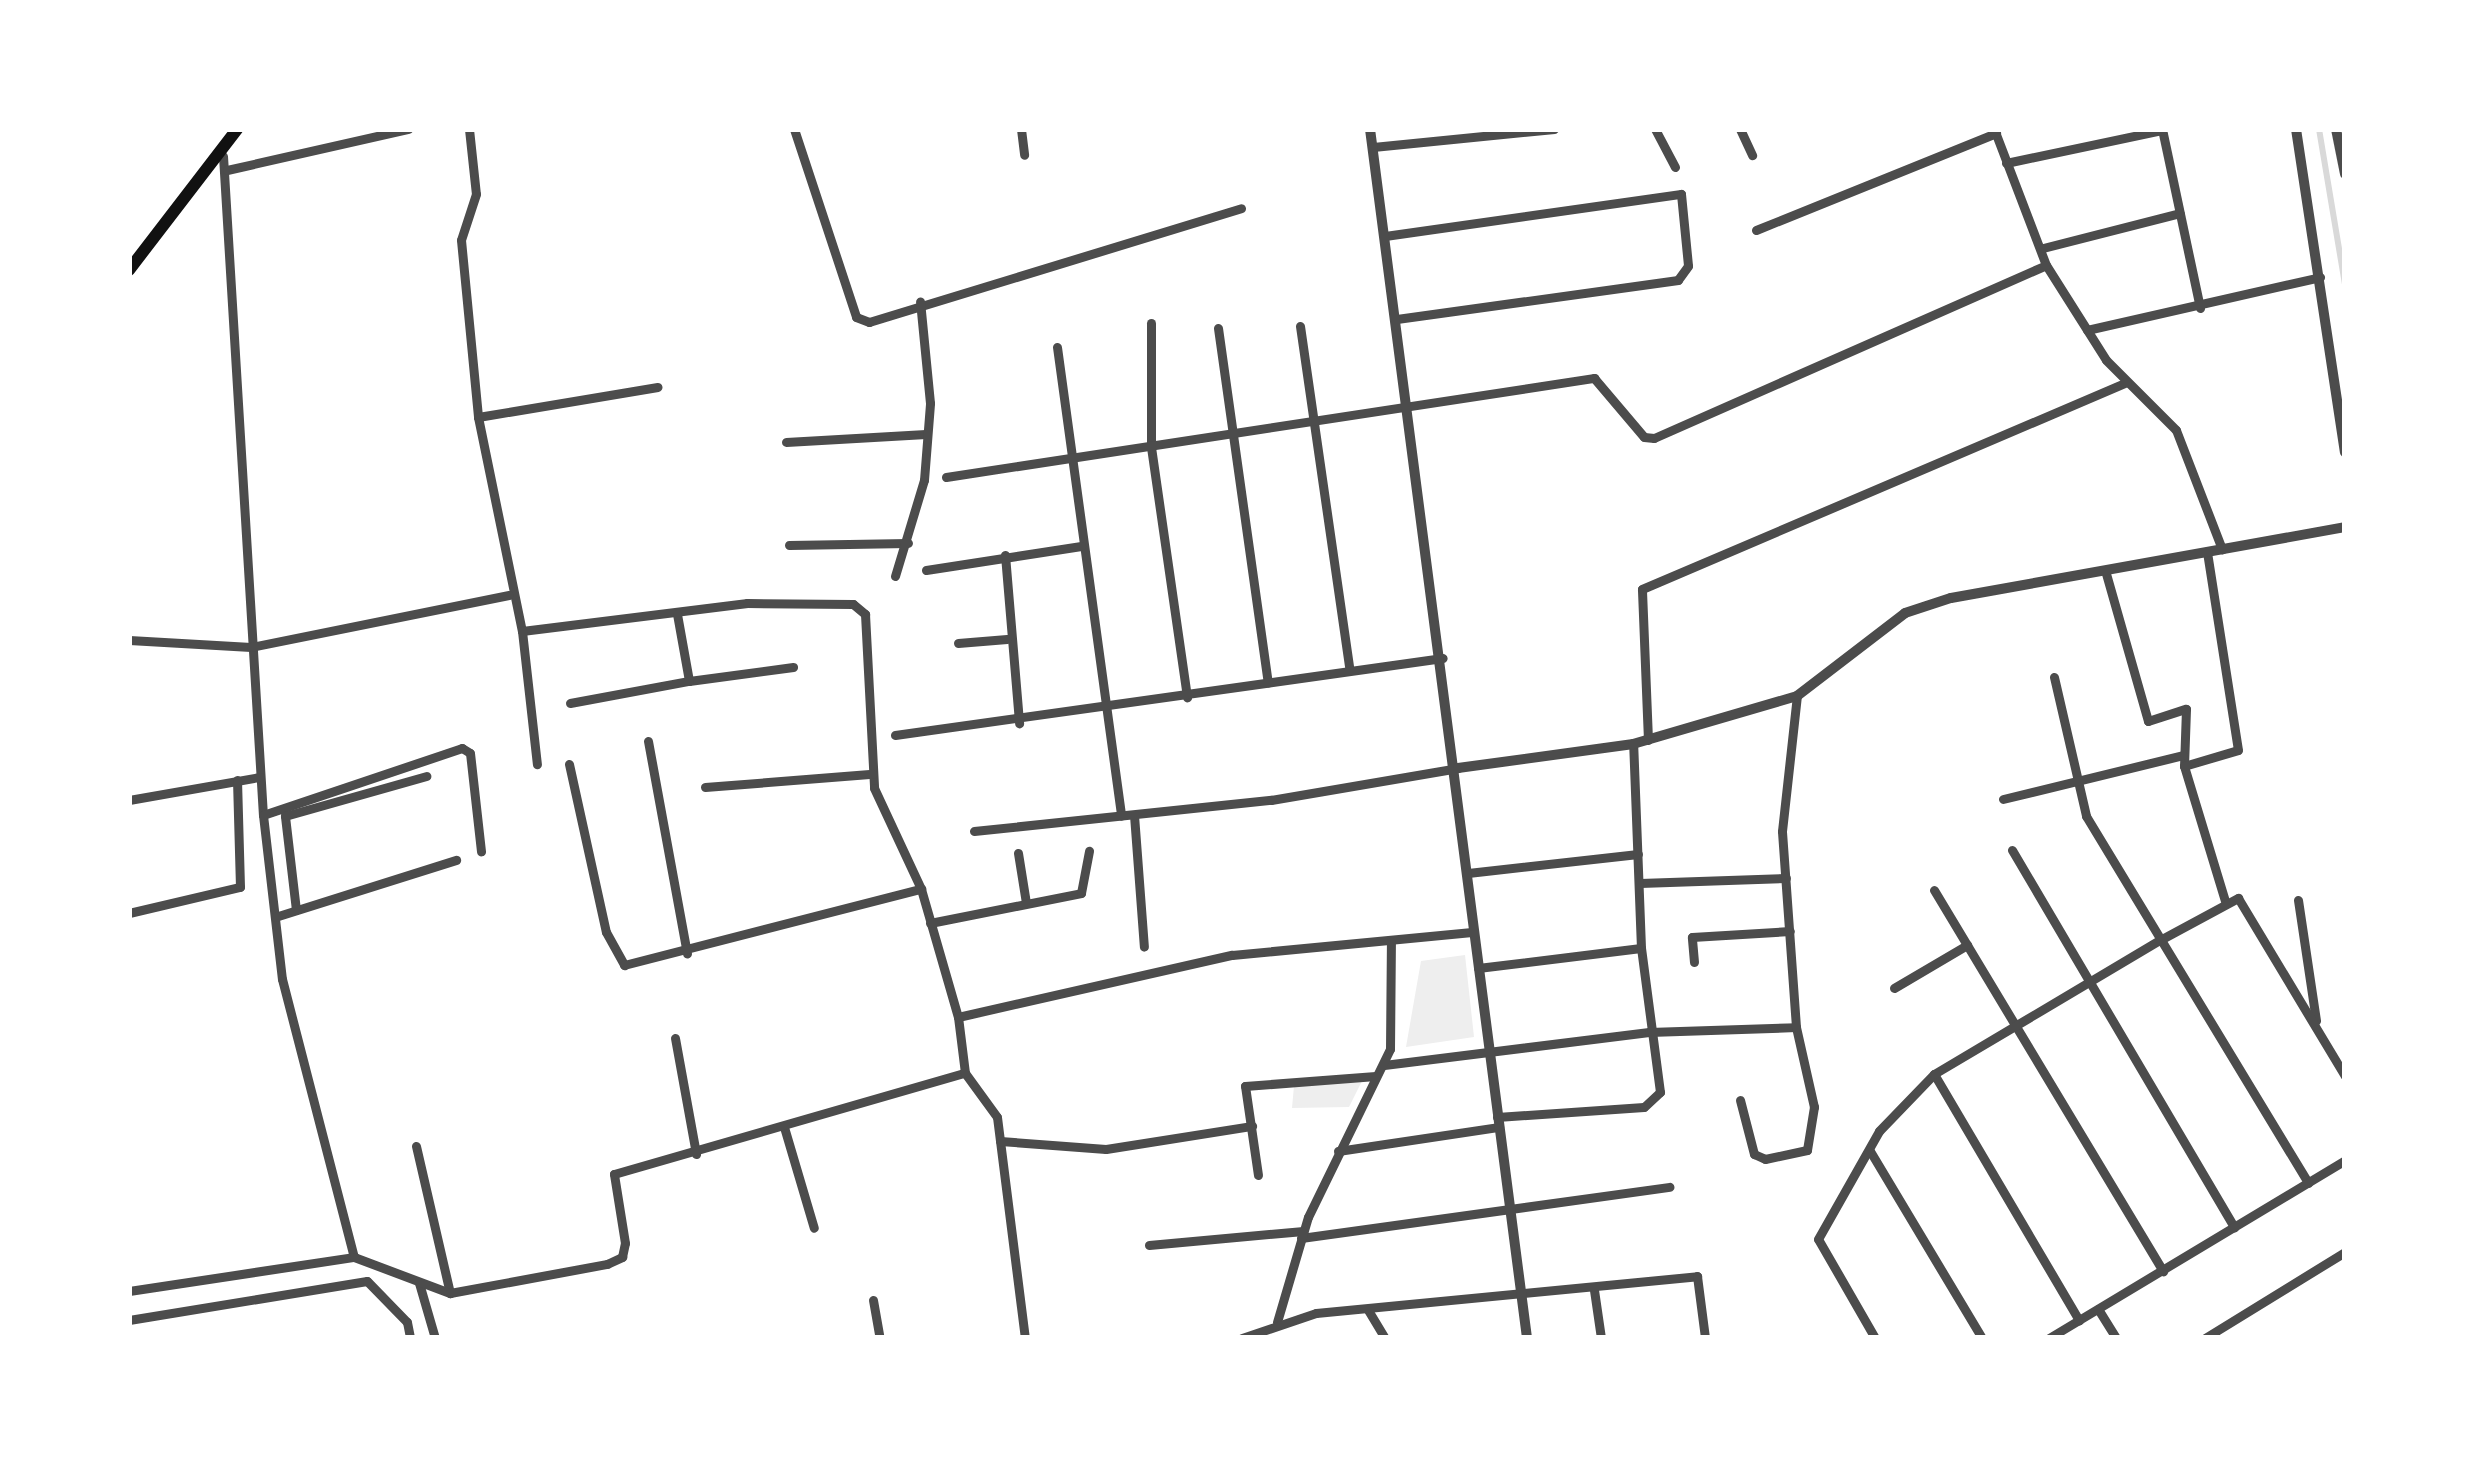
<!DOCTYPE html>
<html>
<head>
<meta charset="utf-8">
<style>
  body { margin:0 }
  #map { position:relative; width:2474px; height:1467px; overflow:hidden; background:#fff; font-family:Rubik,sans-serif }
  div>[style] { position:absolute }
  .green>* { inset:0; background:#eee }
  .stream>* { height:6px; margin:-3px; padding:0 3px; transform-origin:3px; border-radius:3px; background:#d9d9d9 }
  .minor>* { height:9px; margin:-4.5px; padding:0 4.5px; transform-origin:4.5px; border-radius:4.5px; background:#4c4c4c }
  .tertiary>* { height:10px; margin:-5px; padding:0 5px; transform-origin:5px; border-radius:5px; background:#4c4c4c }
  .secondary>* { height:12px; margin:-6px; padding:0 6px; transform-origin:6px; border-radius:6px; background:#111 }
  span { translate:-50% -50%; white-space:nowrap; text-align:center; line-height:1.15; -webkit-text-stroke:9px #fff; paint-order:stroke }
  .frame { position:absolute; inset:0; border:132px solid #fff; pointer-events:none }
</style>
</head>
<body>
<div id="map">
  <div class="green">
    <i style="clip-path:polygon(1465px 955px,1474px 1037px,1406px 1047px,1421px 961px)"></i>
    <i style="clip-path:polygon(1362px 1081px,1349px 1107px,1292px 1108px,1294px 1086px)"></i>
  </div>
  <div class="stream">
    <i style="left:2319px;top:129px;width:158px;rotate:80.5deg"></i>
  </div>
  <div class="minor">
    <i style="left:469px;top:129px;width:65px;rotate:83.9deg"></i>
    <i style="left:476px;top:194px;width:48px;rotate:108.1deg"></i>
    <i style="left:461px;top:240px;width:178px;rotate:84.5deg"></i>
    <i style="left:478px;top:417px;width:218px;rotate:78.4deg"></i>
    <i style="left:522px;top:631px;width:227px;rotate:-7.1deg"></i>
    <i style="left:747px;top:603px;width:106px;rotate:0.5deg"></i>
    <i style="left:853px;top:604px;width:16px;rotate:40deg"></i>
    <i style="left:865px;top:614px;width:174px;rotate:87deg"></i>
    <i style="left:874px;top:788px;width:111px;rotate:65deg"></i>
    <i style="left:921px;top:889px;width:133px;rotate:73.9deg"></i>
    <i style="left:794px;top:129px;width:198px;rotate:71.7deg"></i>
    <i style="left:856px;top:317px;width:14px;rotate:21deg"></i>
    <i style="left:869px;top:322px;width:389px;rotate:-17deg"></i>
    <i style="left:1021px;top:129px;width:26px;rotate:83deg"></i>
    <i style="left:1655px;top:129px;width:43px;rotate:62.2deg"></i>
    <i style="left:1740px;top:129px;width:29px;rotate:65deg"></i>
    <i style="left:1994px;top:129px;width:146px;rotate:69.1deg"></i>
    <i style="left:2046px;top:265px;width:112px;rotate:57.7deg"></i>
    <i style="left:2106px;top:360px;width:99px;rotate:45deg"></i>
    <i style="left:2176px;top:430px;width:128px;rotate:68.9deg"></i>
    <i style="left:2162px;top:129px;width:183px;rotate:78deg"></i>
    <i style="left:1373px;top:147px;width:182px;rotate:-5.7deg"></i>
    <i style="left:223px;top:156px;width:660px;rotate:86.53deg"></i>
    <i style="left:263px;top:815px;width:165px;rotate:83.4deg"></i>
    <i style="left:282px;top:979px;width:287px;rotate:75.5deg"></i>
    <i style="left:2006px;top:163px;width:159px;rotate:-11.9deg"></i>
    <i style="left:227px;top:170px;width:186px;rotate:-12.8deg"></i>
    <i style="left:1756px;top:230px;width:259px;rotate:-22deg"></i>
    <i style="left:1385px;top:236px;width:299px;rotate:-8.1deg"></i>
    <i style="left:1681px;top:194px;width:72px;rotate:84.4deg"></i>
    <i style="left:1688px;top:266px;width:17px;rotate:126deg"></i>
    <i style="left:1678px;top:280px;width:284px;rotate:172.1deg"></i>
    <i style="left:2043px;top:248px;width:141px;rotate:-14.3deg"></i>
    <i style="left:1151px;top:323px;width:124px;rotate:90deg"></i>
    <i style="left:1151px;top:447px;width:253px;rotate:81.8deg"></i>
    <i style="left:1300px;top:326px;width:345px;rotate:81.8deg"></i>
    <i style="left:1218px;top:328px;width:358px;rotate:82deg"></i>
    <i style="left:2087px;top:330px;width:239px;rotate:-12.8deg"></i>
    <i style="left:1057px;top:347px;width:473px;rotate:82.2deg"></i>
    <i style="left:478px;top:417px;width:182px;rotate:-9.5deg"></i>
    <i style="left:786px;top:442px;width:140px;rotate:-3.3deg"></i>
    <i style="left:946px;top:477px;width:656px;rotate:-8.69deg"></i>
    <i style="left:1594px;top:378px;width:77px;rotate:49.7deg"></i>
    <i style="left:1644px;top:437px;width:10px;rotate:6deg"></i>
    <i style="left:1654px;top:438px;width:428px;rotate:-23.8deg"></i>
    <i style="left:789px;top:545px;width:119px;rotate:-1deg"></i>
    <i style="left:1005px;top:555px;width:169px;rotate:85.2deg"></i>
    <i style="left:926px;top:570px;width:157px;rotate:-8.8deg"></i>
    <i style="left:2105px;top:570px;width:157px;rotate:74.1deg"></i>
    <i style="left:2148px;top:721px;width:40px;rotate:-18deg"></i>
    <i style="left:2186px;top:709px;width:57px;rotate:92deg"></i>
    <i style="left:2184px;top:766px;width:144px;rotate:73.1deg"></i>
    <i style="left:895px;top:576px;width:100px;rotate:-73.2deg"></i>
    <i style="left:924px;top:480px;width:77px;rotate:-85.5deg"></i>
    <i style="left:930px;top:403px;width:102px;rotate:-95.6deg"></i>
    <i style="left:677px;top:614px;width:68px;rotate:79.8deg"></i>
    <i style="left:689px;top:681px;width:105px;rotate:-7.7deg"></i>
    <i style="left:522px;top:631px;width:134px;rotate:83.6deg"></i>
    <i style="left:129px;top:640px;width:122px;rotate:3.3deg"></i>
    <i style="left:251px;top:647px;width:263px;rotate:-11.4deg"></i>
    <i style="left:958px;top:643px;width:49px;rotate:-4.7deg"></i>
    <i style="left:2054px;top:677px;width:143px;rotate:77deg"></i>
    <i style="left:2086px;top:816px;width:429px;rotate:58.8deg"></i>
    <i style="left:570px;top:703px;width:121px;rotate:-10.5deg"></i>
    <i style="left:895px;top:735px;width:553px;rotate:-8deg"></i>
    <i style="left:1648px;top:740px;width:151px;rotate:-92.3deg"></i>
    <i style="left:1642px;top:589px;width:527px;rotate:-23.11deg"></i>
    <i style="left:648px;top:741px;width:216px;rotate:79.6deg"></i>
    <i style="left:569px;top:764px;width:172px;rotate:77.6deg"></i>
    <i style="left:606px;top:932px;width:38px;rotate:61deg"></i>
    <i style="left:624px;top:965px;width:307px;rotate:-14.4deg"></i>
    <i style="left:2184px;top:766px;width:56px;rotate:-16.5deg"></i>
    <i style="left:2238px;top:750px;width:201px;rotate:-98.9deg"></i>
    <i style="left:705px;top:787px;width:168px;rotate:-4.5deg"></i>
    <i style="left:2003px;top:799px;width:185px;rotate:-13.7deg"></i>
    <i style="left:129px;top:800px;width:133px;rotate:-10deg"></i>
    <i style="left:263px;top:815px;width:210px;rotate:-18.6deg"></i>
    <i style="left:462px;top:748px;width:9px;rotate:32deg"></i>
    <i style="left:470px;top:753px;width:99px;rotate:83.6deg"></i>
    <i style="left:1134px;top:815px;width:132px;rotate:85.7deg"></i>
    <i style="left:974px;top:831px;width:299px;rotate:-6deg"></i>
    <i style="left:1271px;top:800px;width:190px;rotate:-9.7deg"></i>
    <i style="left:2012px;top:850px;width:438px;rotate:59.5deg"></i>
    <i style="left:1018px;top:853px;width:51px;rotate:80.9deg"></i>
    <i style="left:1468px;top:873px;width:171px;rotate:-6.4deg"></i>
    <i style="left:1640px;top:883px;width:146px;rotate:-2deg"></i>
    <i style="left:1934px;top:890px;width:445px;rotate:59deg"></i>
    <i style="left:2298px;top:900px;width:122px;rotate:81.5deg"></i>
    <i style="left:296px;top:910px;width:95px;rotate:-96.7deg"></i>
    <i style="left:285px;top:816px;width:147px;rotate:-15.8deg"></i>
    <i style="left:129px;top:913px;width:114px;rotate:-13.2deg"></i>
    <i style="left:240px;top:887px;width:107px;rotate:-91.6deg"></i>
    <i style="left:275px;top:917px;width:190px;rotate:-17.5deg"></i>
    <i style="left:930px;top:923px;width:154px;rotate:-11.2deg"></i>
    <i style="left:1081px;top:893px;width:43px;rotate:-79.2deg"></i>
    <i style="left:1694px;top:962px;width:25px;rotate:-95deg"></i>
    <i style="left:1692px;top:937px;width:98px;rotate:-3.5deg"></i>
    <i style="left:1478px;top:968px;width:164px;rotate:-7deg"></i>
    <i style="left:1894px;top:988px;width:85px;rotate:-30.5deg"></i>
    <i style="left:675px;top:1038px;width:118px;rotate:79.7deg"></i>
    <i style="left:1384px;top:1065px;width:267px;rotate:-7.1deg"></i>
    <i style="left:1649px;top:1032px;width:147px;rotate:-1.9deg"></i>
    <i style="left:965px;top:1073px;width:54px;rotate:54deg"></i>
    <i style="left:997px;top:1117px;width:223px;rotate:82.8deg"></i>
    <i style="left:1934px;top:1074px;width:286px;rotate:59.5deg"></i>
    <i style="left:1740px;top:1100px;width:56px;rotate:75.5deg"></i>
    <i style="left:1754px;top:1154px;width:12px;rotate:24deg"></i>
    <i style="left:1765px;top:1159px;width:43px;rotate:-12.1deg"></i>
    <i style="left:1807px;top:1150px;width:44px;rotate:-80.8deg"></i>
    <i style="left:1814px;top:1107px;width:82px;rotate:-102.7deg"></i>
    <i style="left:1796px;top:1027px;width:196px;rotate:-94.1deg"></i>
    <i style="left:1782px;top:831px;width:136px;rotate:-83.7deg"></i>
    <i style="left:1497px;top:1117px;width:147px;rotate:-3.9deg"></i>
    <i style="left:1644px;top:1107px;width:22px;rotate:-43deg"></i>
    <i style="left:1660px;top:1092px;width:145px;rotate:-97.5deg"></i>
    <i style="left:1641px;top:948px;width:204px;rotate:-92.2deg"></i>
    <i style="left:784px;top:1127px;width:105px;rotate:73.5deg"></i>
    <i style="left:1000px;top:1141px;width:106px;rotate:4.3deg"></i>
    <i style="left:1106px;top:1149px;width:148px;rotate:-9deg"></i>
    <i style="left:416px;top:1146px;width:151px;rotate:77deg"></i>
    <i style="left:1338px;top:1151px;width:163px;rotate:-8.5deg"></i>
    <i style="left:1870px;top:1151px;width:218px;rotate:59.1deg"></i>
    <i style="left:1258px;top:1175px;width:90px;rotate:-98.3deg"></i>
    <i style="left:1245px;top:1086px;width:131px;rotate:-4.4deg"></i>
    <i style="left:1301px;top:1238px;width:372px;rotate:-7.9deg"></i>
    <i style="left:1149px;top:1245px;width:155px;rotate:-5.2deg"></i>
    <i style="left:419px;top:1283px;width:57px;rotate:73.8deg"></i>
    <i style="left:1594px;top:1290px;width:49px;rotate:81.7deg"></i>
    <i style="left:129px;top:1291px;width:228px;rotate:-8.6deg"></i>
    <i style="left:354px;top:1257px;width:103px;rotate:20.6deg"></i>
    <i style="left:450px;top:1293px;width:160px;rotate:-10.5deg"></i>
    <i style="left:607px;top:1264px;width:17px;rotate:-25deg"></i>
    <i style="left:622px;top:1257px;width:14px;rotate:-78deg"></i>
    <i style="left:625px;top:1243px;width:70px;rotate:-99.1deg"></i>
    <i style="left:614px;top:1174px;width:365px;rotate:-16.1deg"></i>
    <i style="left:965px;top:1073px;width:56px;rotate:-97.1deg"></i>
    <i style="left:958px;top:1017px;width:281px;rotate:-12.8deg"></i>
    <i style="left:1232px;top:955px;width:241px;rotate:-5.5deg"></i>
    <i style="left:873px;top:1300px;width:39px;rotate:80deg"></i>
    <i style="left:2098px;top:1309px;width:34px;rotate:58deg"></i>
    <i style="left:1368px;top:1310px;width:33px;rotate:59deg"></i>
    <i style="left:129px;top:1320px;width:241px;rotate:-9.3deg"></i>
    <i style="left:367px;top:1281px;width:57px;rotate:45.7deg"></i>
    <i style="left:407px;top:1322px;width:16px;rotate:79deg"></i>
    <i style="left:1277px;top:1322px;width:109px;rotate:-73.6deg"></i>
    <i style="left:1308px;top:1217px;width:187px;rotate:-64deg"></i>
    <i style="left:1390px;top:1049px;width:107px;rotate:-89.5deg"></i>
    <i style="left:1242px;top:1338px;width:78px;rotate:-18.7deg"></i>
    <i style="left:1316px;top:1313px;width:383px;rotate:-5.5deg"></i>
    <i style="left:1697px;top:1276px;width:63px;rotate:82.6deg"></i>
    <i style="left:1875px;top:1338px;width:114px;rotate:-119.9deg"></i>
    <i style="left:1818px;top:1239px;width:124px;rotate:-60.5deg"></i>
    <i style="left:1879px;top:1131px;width:79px;rotate:-46deg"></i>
    <i style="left:1934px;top:1074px;width:263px;rotate:-30.7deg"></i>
    <i style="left:2160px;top:940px;width:89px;rotate:-28.3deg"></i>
    <i style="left:2238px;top:898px;width:208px;rotate:59deg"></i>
    <i style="left:2049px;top:1338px;width:345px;rotate:-31deg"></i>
    <i style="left:2205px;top:1338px;width:164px;rotate:-31.6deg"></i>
  </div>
  <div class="tertiary">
    <i style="left:1370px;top:129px;width:1219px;rotate:82.6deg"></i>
    <i style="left:2296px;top:129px;width:327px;rotate:81.4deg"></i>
    <i style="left:2336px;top:129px;width:46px;rotate:78.7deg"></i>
    <i style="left:1458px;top:768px;width:177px;rotate:-7.8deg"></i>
    <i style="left:1633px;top:744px;width:171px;rotate:-16.3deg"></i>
    <i style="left:1797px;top:696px;width:136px;rotate:-37.5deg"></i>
    <i style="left:1905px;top:613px;width:48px;rotate:-18.1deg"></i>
    <i style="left:1951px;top:598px;width:400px;rotate:-10.2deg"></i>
  </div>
  <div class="secondary">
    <i style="left:129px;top:270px;width:178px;rotate:-52.5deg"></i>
  </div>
  <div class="frame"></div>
</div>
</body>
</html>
